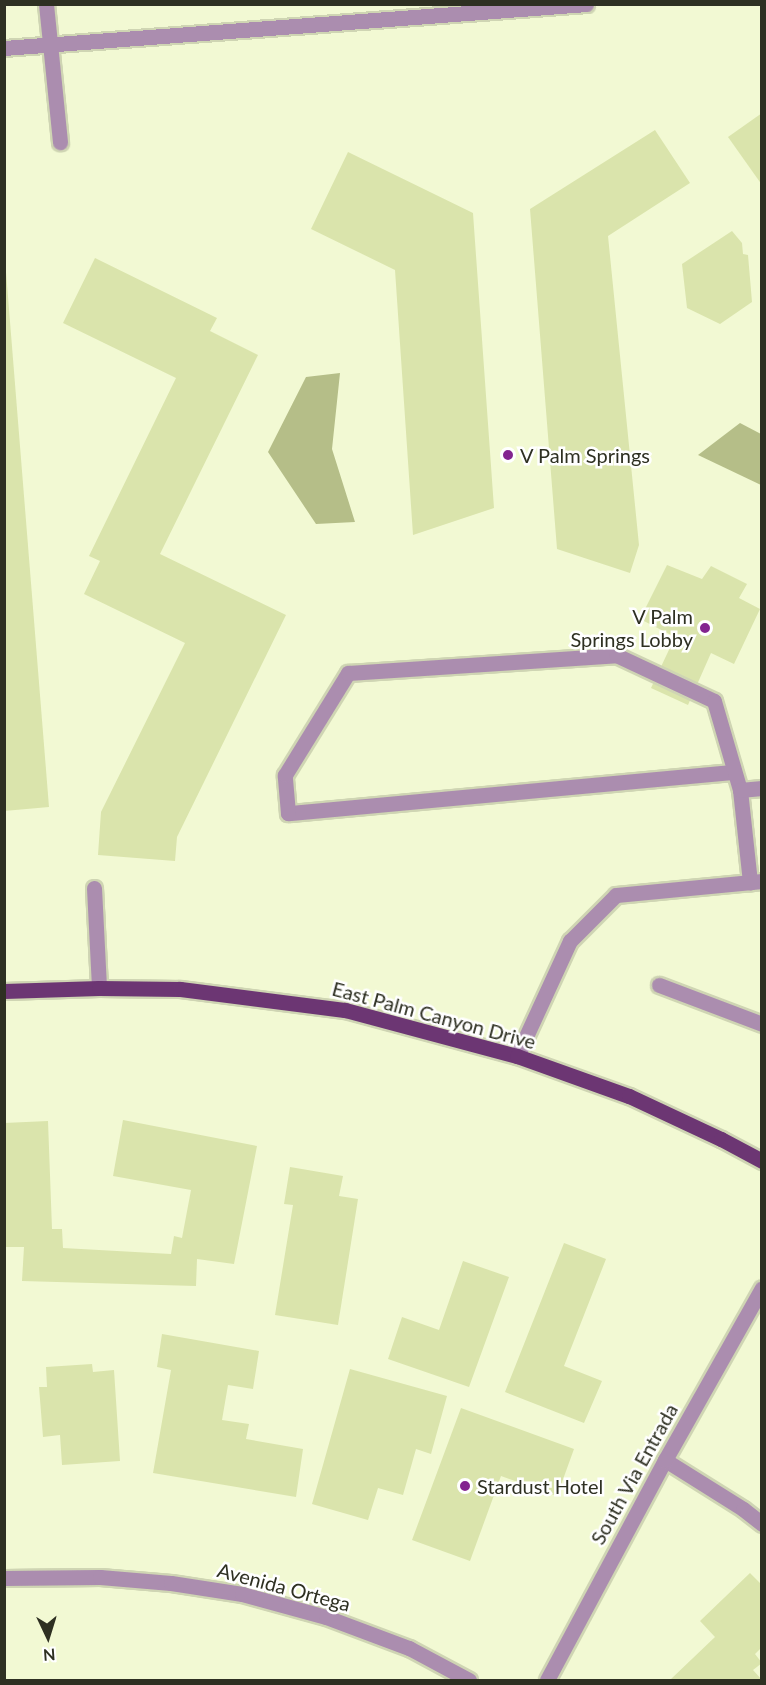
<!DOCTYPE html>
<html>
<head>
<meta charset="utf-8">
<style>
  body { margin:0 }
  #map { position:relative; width:766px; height:1685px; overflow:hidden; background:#f2f9d3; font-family:Lato,sans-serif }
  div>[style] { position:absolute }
  .water>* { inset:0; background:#b5be88 }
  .building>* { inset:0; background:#dae4ac }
  .roads { filter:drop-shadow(2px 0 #cfd5b3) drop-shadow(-2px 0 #cfd5b3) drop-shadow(0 2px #cfd5b3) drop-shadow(0 -2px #cfd5b3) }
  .lane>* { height:15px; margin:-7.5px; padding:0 7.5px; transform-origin:7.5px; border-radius:7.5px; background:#ab8daf }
  .street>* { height:15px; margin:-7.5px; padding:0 7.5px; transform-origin:7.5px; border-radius:7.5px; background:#ab8daf }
  .primary>* { height:15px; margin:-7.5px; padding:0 7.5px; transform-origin:7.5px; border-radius:7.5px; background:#6c3673 }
  .dots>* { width:16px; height:16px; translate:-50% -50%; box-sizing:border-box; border:3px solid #fff; border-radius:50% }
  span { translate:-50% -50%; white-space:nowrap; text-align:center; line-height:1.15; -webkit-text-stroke:5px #fff; paint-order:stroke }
  .poi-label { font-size:20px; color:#2e3022 }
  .left { translate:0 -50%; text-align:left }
  .right { translate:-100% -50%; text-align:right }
  .street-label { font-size:20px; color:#2e3022 }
  .frame { position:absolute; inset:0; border:6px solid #2e3022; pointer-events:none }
  .north { position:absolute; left:18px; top:1607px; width:60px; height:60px; -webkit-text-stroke:4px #fff; paint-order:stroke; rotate:176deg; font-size:16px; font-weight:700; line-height:24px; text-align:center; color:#2e3022 }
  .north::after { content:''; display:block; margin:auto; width:21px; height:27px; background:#2e3022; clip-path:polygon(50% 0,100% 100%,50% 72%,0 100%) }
</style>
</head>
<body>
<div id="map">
  <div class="water">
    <i style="clip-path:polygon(340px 373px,332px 449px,355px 522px,316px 524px,268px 452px,306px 377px)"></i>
    <i style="clip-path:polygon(740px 423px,761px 434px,761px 485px,698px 455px)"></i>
  </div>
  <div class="building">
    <i style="clip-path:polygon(762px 113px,762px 185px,728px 137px)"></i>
    <i style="clip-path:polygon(655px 130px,690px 183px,608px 236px,639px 545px,630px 573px,557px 549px,530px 209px)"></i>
    <i style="clip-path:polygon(348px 152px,473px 213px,494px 508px,413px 535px,395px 270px,311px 229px)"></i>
    <i style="clip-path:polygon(732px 231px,742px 243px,743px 254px,748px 255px,752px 302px,720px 324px,687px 308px,682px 264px)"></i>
    <i style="clip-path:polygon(4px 247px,49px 807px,4px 811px)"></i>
    <i style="clip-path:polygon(95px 258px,217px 318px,210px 331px,258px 355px,160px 554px,286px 615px,177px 837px,175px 861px,98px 855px,101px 812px,185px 643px,84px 594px,100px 561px,89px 556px,176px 378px,63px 323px)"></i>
    <i style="clip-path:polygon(667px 565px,702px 579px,711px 566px,747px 584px,739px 598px,760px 609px,734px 664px,711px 653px,688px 705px,651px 688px,675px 637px,640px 619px)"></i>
    <i style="clip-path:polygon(123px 1120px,257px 1146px,234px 1264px,197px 1259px,196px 1286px,22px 1281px,24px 1247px,5px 1247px,4px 1123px,48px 1121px,52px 1229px,62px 1229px,63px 1248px,171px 1254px,174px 1236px,182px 1238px,191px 1190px,113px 1176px)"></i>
    <i style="clip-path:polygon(290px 1167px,343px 1176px,339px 1196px,358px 1199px,338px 1325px,275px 1315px,293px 1205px,284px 1204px)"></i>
    <i style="clip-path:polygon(564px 1243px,606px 1259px,564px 1366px,602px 1381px,584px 1423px,505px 1392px)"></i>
    <i style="clip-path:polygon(463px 1261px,509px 1277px,469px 1387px,388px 1359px,402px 1317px,439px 1330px)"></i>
    <i style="clip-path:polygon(162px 1334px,259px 1351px,253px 1389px,228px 1385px,222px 1420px,249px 1424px,246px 1439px,303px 1449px,296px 1497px,153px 1473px,171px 1370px,157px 1367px)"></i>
    <i style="clip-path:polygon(92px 1364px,93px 1372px,114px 1370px,120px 1461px,62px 1465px,60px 1435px,43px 1437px,39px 1387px,47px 1387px,46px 1367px)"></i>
    <i style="clip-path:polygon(350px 1369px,447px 1396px,431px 1454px,416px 1449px,403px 1495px,378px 1488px,368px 1520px,312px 1504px)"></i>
    <i style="clip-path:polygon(461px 1408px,574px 1449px,557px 1496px,501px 1476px,470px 1561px,412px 1540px)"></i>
    <i style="clip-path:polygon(750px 1573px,762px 1585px,762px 1647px,755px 1654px,762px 1663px,753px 1670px,762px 1680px,673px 1680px,671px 1679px,715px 1637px,700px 1621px)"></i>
  </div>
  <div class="roads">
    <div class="lane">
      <i style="left:46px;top:4px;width:139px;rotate:84.2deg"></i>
      <i style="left:732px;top:772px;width:446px;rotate:174.7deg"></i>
      <i style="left:288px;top:813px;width:38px;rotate:-95deg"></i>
      <i style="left:285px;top:775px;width:120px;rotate:-58.3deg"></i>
      <i style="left:348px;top:673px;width:269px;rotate:-3.8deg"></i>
      <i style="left:616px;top:655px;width:108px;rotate:25.1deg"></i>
      <i style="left:714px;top:701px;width:93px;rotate:73.7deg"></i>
      <i style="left:740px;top:790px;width:93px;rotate:83.8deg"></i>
      <i style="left:740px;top:790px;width:22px;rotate:-5deg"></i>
      <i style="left:94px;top:888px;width:100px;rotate:87.1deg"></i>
      <i style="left:659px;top:985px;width:110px;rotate:20.7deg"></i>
      <i style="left:665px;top:1460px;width:92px;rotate:32.1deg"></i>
      <i style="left:743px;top:1509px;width:24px;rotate:38deg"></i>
    </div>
    <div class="street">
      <i style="left:4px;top:48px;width:584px;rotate:-4.32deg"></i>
      <i style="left:517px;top:1056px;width:127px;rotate:-65.3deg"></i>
      <i style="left:570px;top:941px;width:65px;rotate:-45deg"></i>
      <i style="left:616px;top:895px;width:147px;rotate:-5.5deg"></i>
      <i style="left:4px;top:1578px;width:96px;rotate:-0.6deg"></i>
      <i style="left:100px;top:1577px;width:71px;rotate:4.8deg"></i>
      <i style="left:171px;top:1583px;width:72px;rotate:8.8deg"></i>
      <i style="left:242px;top:1594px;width:87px;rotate:15.3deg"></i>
      <i style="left:326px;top:1617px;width:89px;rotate:20.5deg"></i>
      <i style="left:409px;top:1648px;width:68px;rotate:28.1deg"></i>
      <i style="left:547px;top:1680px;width:250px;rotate:-61.8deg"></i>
      <i style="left:665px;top:1460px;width:197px;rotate:-60.6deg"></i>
    </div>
    <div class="primary">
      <i style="left:4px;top:991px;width:95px;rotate:-1.8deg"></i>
      <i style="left:99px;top:988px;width:81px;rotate:0.7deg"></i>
      <i style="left:180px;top:989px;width:166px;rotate:7.3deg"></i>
      <i style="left:345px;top:1010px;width:178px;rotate:15deg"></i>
      <i style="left:517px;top:1056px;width:119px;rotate:19.7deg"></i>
      <i style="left:629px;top:1096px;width:102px;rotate:25.1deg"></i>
      <i style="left:721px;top:1139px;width:47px;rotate:28.2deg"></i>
    </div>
  </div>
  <div class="dots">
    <i style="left:508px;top:455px;background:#83248f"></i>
    <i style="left:705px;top:628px;background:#83248f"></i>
    <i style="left:465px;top:1486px;background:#83248f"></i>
  </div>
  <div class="poi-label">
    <span class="left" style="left:520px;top:455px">V Palm Springs</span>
    <span class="right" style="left:693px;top:628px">V Palm<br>Springs Lobby</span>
    <span class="left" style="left:477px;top:1486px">Stardust Hotel</span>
  </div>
  <div class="street-label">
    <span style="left:434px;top:1015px;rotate:15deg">East Palm Canyon Drive</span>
    <span style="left:634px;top:1474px;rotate:-61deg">South Via Entrada</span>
    <span style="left:284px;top:1587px;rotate:15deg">Avenida Ortega</span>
  </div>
  <div class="frame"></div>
  <div class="north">N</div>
</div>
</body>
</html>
